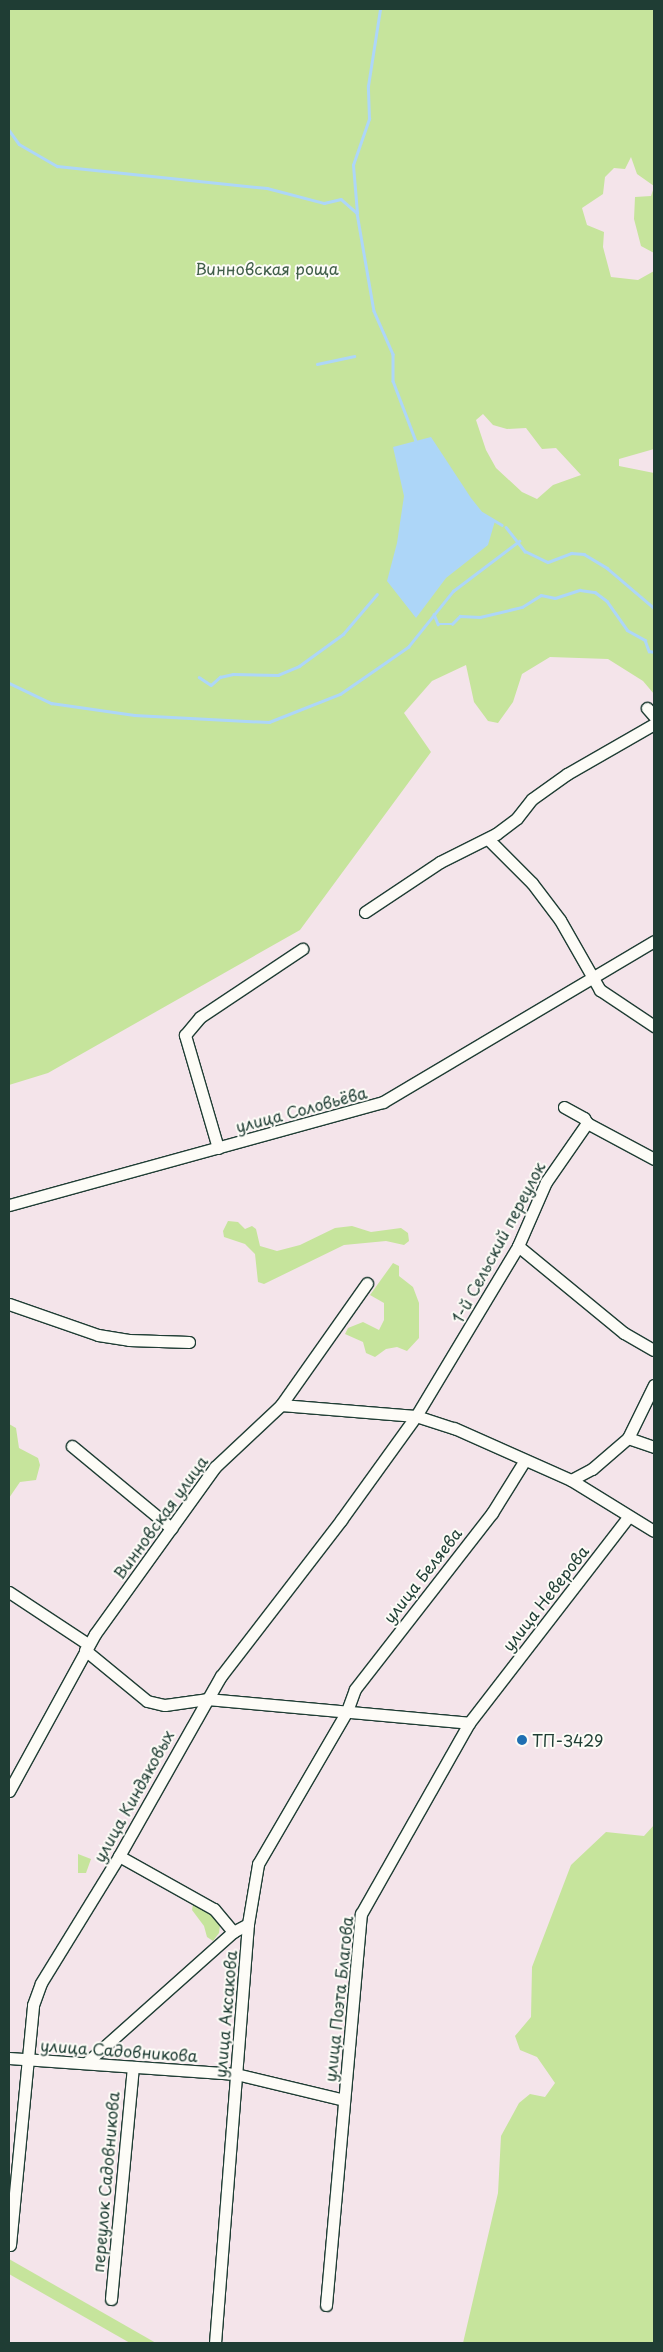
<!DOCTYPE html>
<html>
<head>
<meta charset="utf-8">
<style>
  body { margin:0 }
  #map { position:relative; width:663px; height:2352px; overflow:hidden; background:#f4e4ea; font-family:"Playpen Sans",sans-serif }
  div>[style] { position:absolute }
  .green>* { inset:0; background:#c6e49c }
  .water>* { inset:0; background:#add6f8 }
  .stream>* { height:2.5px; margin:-1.25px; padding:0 1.25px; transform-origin:1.25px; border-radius:1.25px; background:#add6f8 }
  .roads { filter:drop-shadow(1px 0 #1f3d34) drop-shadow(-1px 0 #1f3d34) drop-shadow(0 1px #1f3d34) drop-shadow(0 -1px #1f3d34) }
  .minor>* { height:11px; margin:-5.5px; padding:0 5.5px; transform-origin:5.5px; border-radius:5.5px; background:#fdfcf7 }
  .dots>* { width:14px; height:14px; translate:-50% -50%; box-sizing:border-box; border:2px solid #fdfcf7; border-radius:50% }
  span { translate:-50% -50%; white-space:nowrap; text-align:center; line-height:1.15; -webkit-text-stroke:4px #fdfcf7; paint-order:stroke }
  .park-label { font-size:16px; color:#405e49 }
  .street-label { font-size:16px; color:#1f3d34 }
  .poi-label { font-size:16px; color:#1f3d34 }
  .left { translate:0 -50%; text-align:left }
  .frame { position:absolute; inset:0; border:10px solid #1f3d34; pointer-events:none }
</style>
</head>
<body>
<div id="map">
  <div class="green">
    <i style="clip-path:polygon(evenodd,9px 9px,654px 9px,654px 186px,637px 174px,631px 157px,625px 169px,614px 168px,605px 177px,603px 194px,582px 208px,587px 225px,604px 232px,603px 247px,611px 277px,638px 280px,654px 271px,654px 449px,619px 459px,619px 466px,654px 473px,654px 694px,643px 681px,608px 659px,550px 657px,522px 674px,513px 702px,498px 723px,488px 721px,474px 702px,466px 665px,432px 681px,404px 713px,431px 752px,300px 930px,48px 1073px,9px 1085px,9px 9px,483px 414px,493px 425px,507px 429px,526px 428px,542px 449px,556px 448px,581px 475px,553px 485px,537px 499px,522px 492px,496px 468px,486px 450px,476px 420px,483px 414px)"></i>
    <i style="clip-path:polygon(654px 187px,654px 253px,641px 246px,634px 219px,635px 197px,651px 196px)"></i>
    <i style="clip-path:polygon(228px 1221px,238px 1222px,245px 1229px,252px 1226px,256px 1229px,260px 1246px,277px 1251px,300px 1245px,335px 1228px,352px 1226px,371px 1232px,401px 1228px,408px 1233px,409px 1241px,404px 1245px,386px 1241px,344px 1245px,264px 1284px,258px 1282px,255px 1254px,245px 1244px,224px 1237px,223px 1231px)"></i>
    <i style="clip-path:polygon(393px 1263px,399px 1266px,399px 1276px,413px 1287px,419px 1303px,419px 1338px,407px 1351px,397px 1347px,386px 1349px,375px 1357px,366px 1353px,363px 1342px,345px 1334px,348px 1328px,363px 1322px,379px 1330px,384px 1320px,384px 1303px,370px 1295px)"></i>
    <i style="clip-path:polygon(9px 1424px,16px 1428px,19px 1448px,38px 1458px,40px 1465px,36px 1480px,20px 1482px,9px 1498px)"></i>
    <i style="clip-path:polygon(654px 1825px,654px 2343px,463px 2343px,498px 2193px,501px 2136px,519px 2103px,530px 2094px,545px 2097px,555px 2083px,537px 2057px,520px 2050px,515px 2036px,531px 2017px,532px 1967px,571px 1865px,606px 1832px,644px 1836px)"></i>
    <i style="clip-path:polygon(78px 1854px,91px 1859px,86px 1873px,78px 1873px)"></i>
    <i style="clip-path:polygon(193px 1904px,210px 1910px,220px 1925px,219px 1933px,213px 1941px,207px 1937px,204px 1926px,192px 1910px)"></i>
    <i style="clip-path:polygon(9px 2259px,156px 2343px,130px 2343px,9px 2274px)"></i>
  </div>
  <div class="water">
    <i style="clip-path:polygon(431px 437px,471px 498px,483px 513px,495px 521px,488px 545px,446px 578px,416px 618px,387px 581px,397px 543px,404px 496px,393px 447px)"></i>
  </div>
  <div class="stream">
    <i style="left:9px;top:130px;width:17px;rotate:54deg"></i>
    <i style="left:19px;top:144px;width:44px;rotate:30.1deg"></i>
    <i style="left:57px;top:166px;width:211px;rotate:6deg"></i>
    <i style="left:267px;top:188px;width:59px;rotate:14.7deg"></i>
    <i style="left:324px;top:203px;width:17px;rotate:-13deg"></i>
    <i style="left:341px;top:199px;width:21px;rotate:41deg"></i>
    <i style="left:357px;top:213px;width:99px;rotate:80.2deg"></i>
    <i style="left:374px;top:311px;width:47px;rotate:66.2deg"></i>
    <i style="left:393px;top:354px;width:27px;rotate:90deg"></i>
    <i style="left:393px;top:381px;width:67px;rotate:69.1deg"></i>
    <i style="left:357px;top:213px;width:48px;rotate:-94.8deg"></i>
    <i style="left:353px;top:165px;width:49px;rotate:-70.8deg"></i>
    <i style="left:369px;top:119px;width:33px;rotate:-92deg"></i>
    <i style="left:368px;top:86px;width:78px;rotate:-81.1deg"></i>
    <i style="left:317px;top:364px;width:38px;rotate:-12deg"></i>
    <i style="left:482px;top:513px;width:23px;rotate:31deg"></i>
    <i style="left:506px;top:527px;width:31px;rotate:52deg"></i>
    <i style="left:525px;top:551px;width:25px;rotate:26deg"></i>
    <i style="left:548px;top:562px;width:25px;rotate:-21deg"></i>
    <i style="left:571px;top:553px;width:13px;rotate:4deg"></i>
    <i style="left:584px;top:554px;width:27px;rotate:31deg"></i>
    <i style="left:607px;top:568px;width:62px;rotate:40.4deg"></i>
    <i style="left:434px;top:614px;width:11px;rotate:68deg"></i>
    <i style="left:438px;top:624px;width:14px"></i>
    <i style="left:452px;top:624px;width:11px;rotate:-45deg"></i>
    <i style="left:460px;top:616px;width:20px;rotate:3deg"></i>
    <i style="left:480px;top:617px;width:43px;rotate:-13.4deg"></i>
    <i style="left:522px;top:607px;width:22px;rotate:-32deg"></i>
    <i style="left:541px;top:595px;width:14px;rotate:12deg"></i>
    <i style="left:555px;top:598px;width:26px;rotate:-18deg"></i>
    <i style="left:580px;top:590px;width:15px;rotate:8deg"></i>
    <i style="left:595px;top:592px;width:15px;rotate:37deg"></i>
    <i style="left:607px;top:601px;width:35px;rotate:55deg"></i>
    <i style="left:627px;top:630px;width:21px;rotate:29deg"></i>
    <i style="left:645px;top:640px;width:12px;rotate:70deg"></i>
    <i style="left:649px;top:651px;width:5px;rotate:11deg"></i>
    <i style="left:199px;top:677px;width:14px;rotate:34deg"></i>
    <i style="left:211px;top:685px;width:12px;rotate:-42deg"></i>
    <i style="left:220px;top:677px;width:13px;rotate:-13deg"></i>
    <i style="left:233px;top:674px;width:45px;rotate:1.3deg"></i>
    <i style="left:278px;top:675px;width:23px;rotate:-23deg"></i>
    <i style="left:299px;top:666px;width:54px;rotate:-36deg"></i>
    <i style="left:343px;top:634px;width:52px;rotate:-49.6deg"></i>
    <i style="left:9px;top:683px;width:47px;rotate:25.5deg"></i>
    <i style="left:51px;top:703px;width:84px;rotate:8.2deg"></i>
    <i style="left:134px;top:715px;width:135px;rotate:3deg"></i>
    <i style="left:269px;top:722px;width:76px;rotate:-21.5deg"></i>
    <i style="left:340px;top:694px;width:83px;rotate:-34.7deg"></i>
    <i style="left:408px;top:647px;width:72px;rotate:-51.2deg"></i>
    <i style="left:453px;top:591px;width:83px;rotate:-37.1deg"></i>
  </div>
  <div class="roads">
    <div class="minor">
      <i style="left:647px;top:708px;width:11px;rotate:49deg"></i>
      <i style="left:488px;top:839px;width:62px;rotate:45deg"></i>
      <i style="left:532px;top:883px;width:46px;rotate:52.9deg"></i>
      <i style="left:560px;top:920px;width:81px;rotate:60.3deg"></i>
      <i style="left:600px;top:990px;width:65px;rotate:33.7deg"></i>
      <i style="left:365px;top:912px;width:90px;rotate:-33.7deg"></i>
      <i style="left:440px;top:862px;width:63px;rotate:-26.6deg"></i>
      <i style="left:496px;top:834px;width:26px;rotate:-37deg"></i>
      <i style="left:517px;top:818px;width:24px;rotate:-52deg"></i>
      <i style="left:532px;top:799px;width:43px;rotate:-35.5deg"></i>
      <i style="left:567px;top:774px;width:100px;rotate:-29.9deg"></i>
      <i style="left:564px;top:1107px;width:23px;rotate:29deg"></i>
      <i style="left:584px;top:1118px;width:6px;rotate:59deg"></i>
      <i style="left:587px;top:1123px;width:76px;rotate:28.2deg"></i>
      <i style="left:218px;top:1148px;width:118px;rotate:-106.3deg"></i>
      <i style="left:185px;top:1035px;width:23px;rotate:-50deg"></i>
      <i style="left:200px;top:1017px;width:123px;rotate:-33.7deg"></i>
      <i style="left:9px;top:1205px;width:388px;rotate:-15.4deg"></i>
      <i style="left:383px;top:1102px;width:315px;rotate:-30.7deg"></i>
      <i style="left:518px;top:1246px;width:137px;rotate:39.4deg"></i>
      <i style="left:624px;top:1333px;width:34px;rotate:30deg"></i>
      <i style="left:9px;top:1304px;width:94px;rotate:19.2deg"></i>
      <i style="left:98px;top:1335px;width:31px;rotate:9deg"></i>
      <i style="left:129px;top:1340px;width:60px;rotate:1.9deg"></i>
      <i style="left:281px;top:1405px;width:135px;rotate:4.7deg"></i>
      <i style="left:416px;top:1416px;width:40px;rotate:18deg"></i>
      <i style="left:454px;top:1428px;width:128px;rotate:24deg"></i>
      <i style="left:571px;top:1480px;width:97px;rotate:31.6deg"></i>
      <i style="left:628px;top:1438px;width:28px;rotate:19deg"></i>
      <i style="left:72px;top:1446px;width:129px;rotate:39.6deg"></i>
      <i style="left:571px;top:1480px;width:24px;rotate:-28deg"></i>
      <i style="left:592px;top:1469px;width:48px;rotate:-40.7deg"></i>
      <i style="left:628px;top:1438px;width:59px;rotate:-63.9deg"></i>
      <i style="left:9px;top:1592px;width:95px;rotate:33.4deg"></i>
      <i style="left:85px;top:1650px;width:80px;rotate:39.4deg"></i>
      <i style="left:147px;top:1701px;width:18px;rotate:13deg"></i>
      <i style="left:165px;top:1705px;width:42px;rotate:-8.1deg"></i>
      <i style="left:207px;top:1699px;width:263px;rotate:5.2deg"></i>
      <i style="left:9px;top:1791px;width:179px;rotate:-61.3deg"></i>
      <i style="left:95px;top:1634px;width:206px;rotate:-54.3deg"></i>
      <i style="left:215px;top:1467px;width:91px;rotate:-43.2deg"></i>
      <i style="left:281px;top:1405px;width:149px;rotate:-54.8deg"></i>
      <i style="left:119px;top:1856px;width:109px;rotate:29.2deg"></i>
      <i style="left:214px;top:1909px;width:30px;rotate:50deg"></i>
      <i style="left:9px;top:2058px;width:228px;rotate:4deg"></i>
      <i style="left:236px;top:2074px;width:111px;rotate:13.5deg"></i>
      <i style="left:86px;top:2063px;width:197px;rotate:-41.7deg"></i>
      <i style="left:233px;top:1932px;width:17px;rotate:-28deg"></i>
      <i style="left:10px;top:2245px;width:241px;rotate:-84.5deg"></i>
      <i style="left:33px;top:2005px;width:23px;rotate:-70deg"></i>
      <i style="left:41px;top:1983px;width:149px;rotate:-58.4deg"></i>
      <i style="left:119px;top:1856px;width:207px;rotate:-60.5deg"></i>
      <i style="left:221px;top:1676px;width:197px;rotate:-52.4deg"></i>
      <i style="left:341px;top:1520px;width:128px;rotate:-54.2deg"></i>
      <i style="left:416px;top:1416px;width:198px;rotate:-59deg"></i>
      <i style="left:518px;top:1246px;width:70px;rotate:-66.4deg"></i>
      <i style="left:546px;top:1182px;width:72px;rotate:-55.2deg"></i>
      <i style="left:111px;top:2299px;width:233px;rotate:-84.6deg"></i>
      <i style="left:326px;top:2305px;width:393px;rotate:-84.9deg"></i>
      <i style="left:361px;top:1914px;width:219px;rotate:-60.5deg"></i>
      <i style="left:469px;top:1723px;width:260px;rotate:-52.3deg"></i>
      <i style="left:215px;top:2343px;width:420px;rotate:-85.5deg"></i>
      <i style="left:248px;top:1924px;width:61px;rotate:-80.5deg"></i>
      <i style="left:258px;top:1864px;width:177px;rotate:-59.8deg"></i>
      <i style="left:347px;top:1711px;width:23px;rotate:-70deg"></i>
      <i style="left:355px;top:1689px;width:223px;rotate:-52.1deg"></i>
      <i style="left:492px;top:1513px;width:62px;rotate:-58.1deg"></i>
    </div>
  </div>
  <div class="dots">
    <i style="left:522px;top:1740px;background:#1f6fb2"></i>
  </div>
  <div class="park-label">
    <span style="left:267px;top:268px">Винновская роща</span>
  </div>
  <div class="street-label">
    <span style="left:301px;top:1109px;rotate:-15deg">улица Соловьёва</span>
    <span style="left:498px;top:1242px;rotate:-62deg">1-й Сельский переулок</span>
    <span style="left:160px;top:1517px;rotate:-54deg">Винновская улица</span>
    <span style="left:422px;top:1575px;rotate:-52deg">улица Беляева</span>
    <span style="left:545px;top:1598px;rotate:-52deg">улица Неверова</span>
    <span style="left:133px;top:1796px;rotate:-61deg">улица Киндяковых</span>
    <span style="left:338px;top:1999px;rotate:-84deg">улица Поэта Благова</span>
    <span style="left:225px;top:2014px;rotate:-85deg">улица Аксакова</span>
    <span style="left:119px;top:2050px;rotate:4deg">улица Садовникова</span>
    <span style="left:105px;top:2182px;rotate:-85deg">переулок Садовникова</span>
  </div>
  <div class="poi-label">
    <span class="left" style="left:532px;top:1740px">ТП-3429</span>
  </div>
  <div class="frame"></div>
</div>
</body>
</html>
